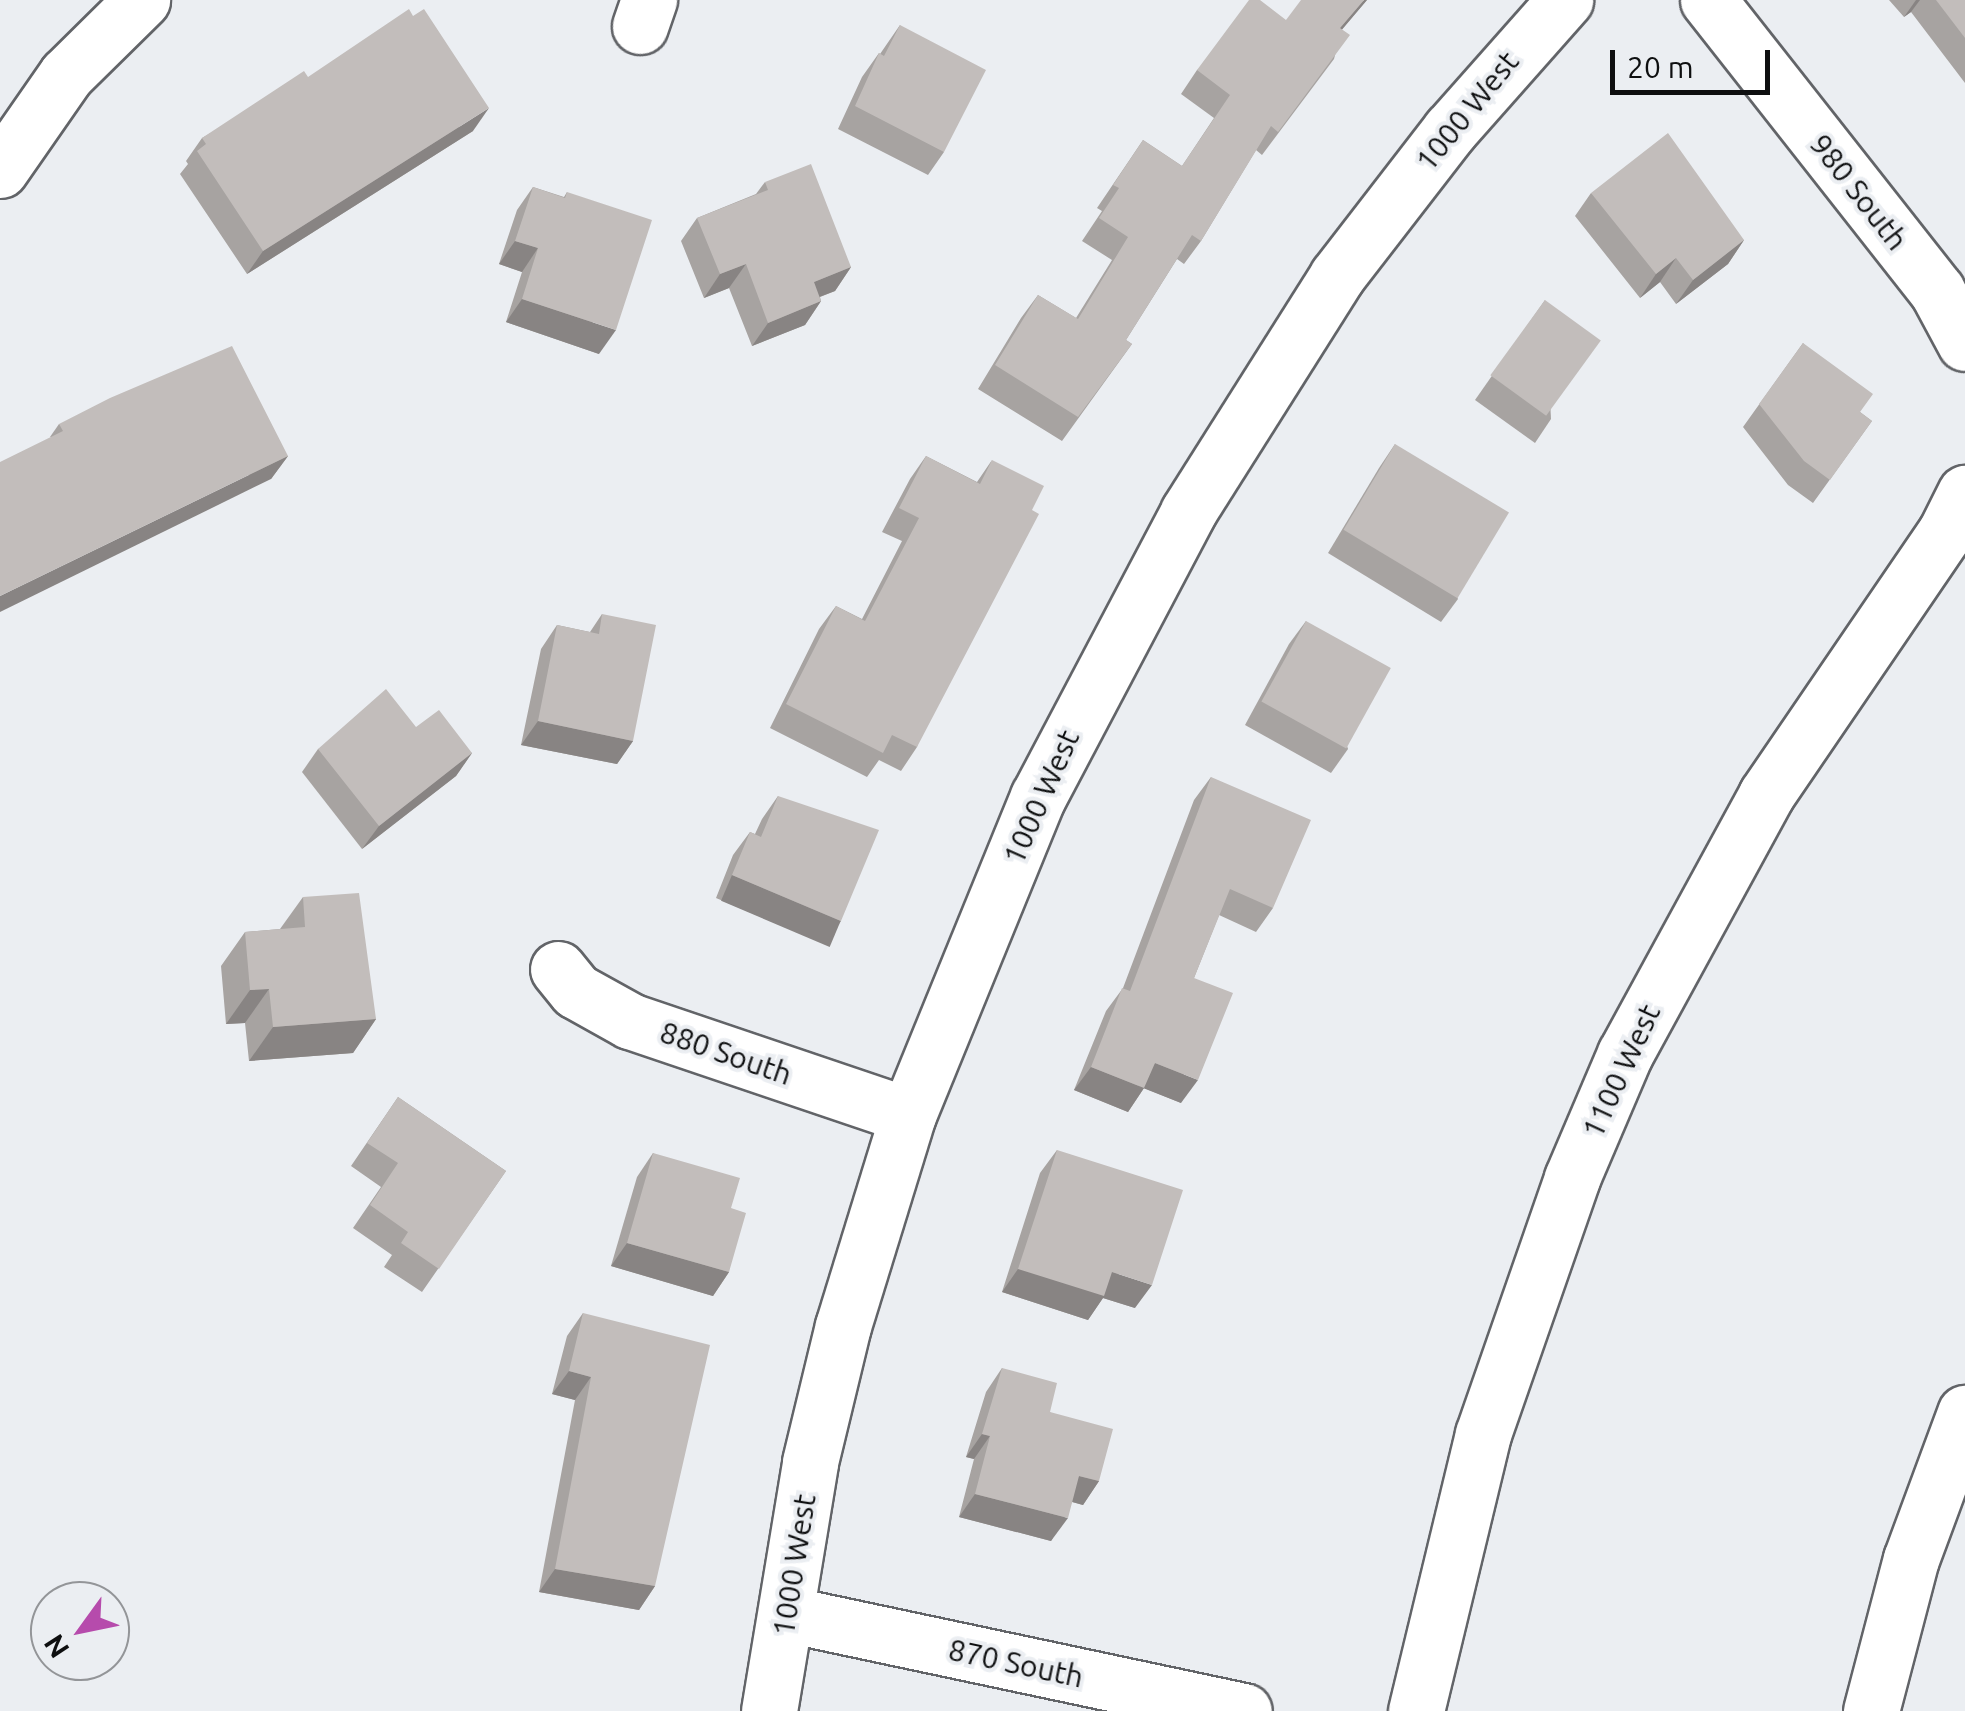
<!DOCTYPE html>
<html>
<head>
<meta charset="utf-8">
<style>
  body { margin:0 }
  #map { position:relative; width:1965px; height:1711px; overflow:hidden; background:#ebeef2; font-family:Ubuntu,sans-serif }
  div>[style] { position:absolute }
  .roads { filter:drop-shadow(2px 0 #626468) drop-shadow(-2px 0 #626468) drop-shadow(0 2px #626468) drop-shadow(0 -2px #626468) }
  .street>* { height:55px; margin:-27.5px; padding:0 27.5px; transform-origin:27.5px; border-radius:27.5px; background:#fff }
  .wall>* { inset:0; background:#a7a3a1 }
  .shaded-wall>* { inset:0; background:#888483; transform-origin:0 0 }
  .building>* { inset:0; background:#c2bdbb; transform-origin:0 0 }
  span { translate:-50% -50%; white-space:nowrap; text-align:center; line-height:1.15; -webkit-text-stroke:8px #ebeef2; paint-order:stroke }
  .street-label { font-size:30px; color:#0e0f10 }
  .north { position:absolute; left:30px; top:1581px; width:100px; height:100px; box-sizing:border-box; background:#ebeef2; border:2px solid #939598; border-radius:50%; rotate:237deg; font-size:28px; font-weight:700; line-height:40px; text-align:center; color:#0e0f10 }
  .north::after { content:''; display:block; margin:auto; width:35px; height:45px; background:#b64bac; clip-path:polygon(50% 0,100% 100%,50% 72%,0 100%) }
  .scale { position:absolute; left:1610px; top:50px; width:160px; height:45px; box-sizing:border-box; border:5px solid #0e0f10; border-top:0; padding-left:12px; font-size:30px; line-height:35px; white-space:nowrap; color:#0e0f10; -webkit-text-stroke:8px #ebeef2; paint-order:stroke }
</style>
</head>
<body>
<div id="map">
  <div class="roads">
    <div class="street">
      <i style="left:1708px;top:0;width:370px;rotate:51.8deg"></i>
      <i style="left:1937px;top:291px;width:59px;rotate:61.7deg"></i>
      <i style="left:640px;top:26px;width:28px;rotate:-71deg"></i>
      <i style="left:0;top:170px;width:116px;rotate:-55.2deg"></i>
      <i style="left:66px;top:75px;width:107px;rotate:-44.6deg"></i>
      <i style="left:558px;top:969px;width:28px;rotate:51deg"></i>
      <i style="left:576px;top:991px;width:62px;rotate:29.1deg"></i>
      <i style="left:630px;top:1021px;width:293px;rotate:18.7deg"></i>
      <i style="left:787px;top:1614px;width:467px;rotate:12deg"></i>
      <i style="left:769px;top:1711px;width:252px;rotate:-80.6deg"></i>
      <i style="left:810px;top:1462px;width:140px;rotate:-76.4deg"></i>
      <i style="left:843px;top:1326px;width:221px;rotate:-72.9deg"></i>
      <i style="left:908px;top:1115px;width:344px;rotate:-67.8deg"></i>
      <i style="left:1038px;top:797px;width:322px;rotate:-62.2deg"></i>
      <i style="left:1188px;top:512px;width:279px;rotate:-57.7deg"></i>
      <i style="left:1337px;top:276px;width:185px;rotate:-52.3deg"></i>
      <i style="left:1450px;top:130px;width:174px;rotate:-48.5deg"></i>
      <i style="left:1416px;top:1711px;width:285px;rotate:-76.4deg"></i>
      <i style="left:1483px;top:1434px;width:271px;rotate:-70.8deg"></i>
      <i style="left:1572px;top:1178px;width:135px;rotate:-66.9deg"></i>
      <i style="left:1625px;top:1054px;width:295px;rotate:-61.4deg"></i>
      <i style="left:1766px;top:795px;width:317px;rotate:-55.7deg"></i>
      <i style="left:1945px;top:533px;width:45px;rotate:-63.4deg"></i>
      <i style="left:1871px;top:1711px;width:157px;rotate:-75.3deg"></i>
      <i style="left:1911px;top:1559px;width:156px;rotate:-69.7deg"></i>
    </div>
  </div>
  <div class="wall">
    <i style="clip-path:polygon(1367px 0,1342px 29px,1334px 59px,1262px 155px,1256px 150px,1201px 241px,1184px 264px,1177px 259px,1126px 340px,1132px 344px,1062px 441px,978px 389px,1021px 318px,1038px 295px,1076px 318px,1112px 260px,1082px 241px,1102px 211px,1097px 208px,1143px 140px,1182px 166px,1214px 118px,1181px 94px,1197px 70px,1286px 20px)"></i>
    <i style="clip-path:polygon(1889px 0,1965px 0,1965px 83px,1911px 12px,1904px 17px)"></i>
    <i style="clip-path:polygon(900px 25px,944px 152px,928px 175px,838px 129px,862px 77px,879px 53px,880px 54px)"></i>
    <i style="clip-path:polygon(308px 77px,473px 131px,247px 274px,180px 174px,188px 164px,186px 161px,202px 138px)"></i>
    <i style="clip-path:polygon(765px 182px,851px 267px,835px 291px,820px 297px,821px 301px,805px 325px,752px 346px,729px 288px,704px 298px,681px 241px,697px 218px,756px 194px)"></i>
    <i style="clip-path:polygon(533px 187px,564px 197px,567px 192px,599px 354px,506px 322px,522px 272px,499px 264px,517px 210px)"></i>
    <i style="clip-path:polygon(1591px 193px,1744px 240px,1728px 264px,1676px 304px,1660px 282px,1640px 298px,1575px 216px)"></i>
    <i style="clip-path:polygon(1545px 300px,1551px 419px,1535px 443px,1475px 400px)"></i>
    <i style="clip-path:polygon(1803px 343px,1860px 412px,1872px 421px,1813px 503px,1788px 485px,1743px 427px)"></i>
    <i style="clip-path:polygon(59px 424px,288px 456px,271px 479px,50px 437px)"></i>
    <i style="clip-path:polygon(1395px 444px,1458px 599px,1441px 622px,1328px 553px,1379px 468px)"></i>
    <i style="clip-path:polygon(926px 456px,977px 482px,992px 460px,917px 747px,901px 771px,879px 760px,867px 777px,770px 728px,819px 629px,836px 606px,862px 619px,902px 541px,882px 532px,910px 479px)"></i>
    <i style="clip-path:polygon(602px 614px,633px 741px,617px 764px,521px 745px,541px 649px,557px 625px,590px 632px)"></i>
    <i style="clip-path:polygon(1306px 621px,1348px 749px,1331px 773px,1245px 725px,1289px 644px)"></i>
    <i style="clip-path:polygon(416px 727px,472px 753px,456px 776px,362px 849px,302px 772px,318px 749px)"></i>
    <i style="clip-path:polygon(1211px 777px,1273px 908px,1256px 932px,1219px 915px,1194px 978px,1181px 1103px,1144px 1088px,1128px 1112px,1074px 1090px,1106px 1011px,1123px 988px,1194px 800px)"></i>
    <i style="clip-path:polygon(778px 796px,841px 921px,825px 944px,716px 898px,733px 855px,750px 832px,755px 834px,762px 819px)"></i>
    <i style="clip-path:polygon(303px 897px,376px 1019px,353px 1053px,249px 1061px,245px 1023px,226px 1024px,221px 966px,245px 932px,280px 929px)"></i>
    <i style="clip-path:polygon(398px 1097px,506px 1171px,422px 1292px,384px 1267px,392px 1255px,353px 1228px,381px 1187px,351px 1166px)"></i>
    <i style="clip-path:polygon(1057px 1150px,1135px 1308px,1103px 1298px,1088px 1320px,1002px 1292px,1040px 1173px)"></i>
    <i style="clip-path:polygon(653px 1153px,731px 1208px,729px 1272px,713px 1296px,611px 1266px,637px 1177px)"></i>
    <i style="clip-path:polygon(583px 1313px,655px 1586px,639px 1610px,539px 1592px,575px 1400px,552px 1394px,567px 1336px)"></i>
    <i style="clip-path:polygon(1002px 1368px,1050px 1412px,1099px 1481px,1083px 1505px,1072px 1502px,1051px 1541px,959px 1517px,974px 1459px,966px 1457px,986px 1392px)"></i>
  </div>
  <div class="shaded-wall">
    <i style="clip-path:polygon(1364px 0,1367px 0,1324px 51px,1340px 28px)"></i>
    <i style="clip-path:polygon(1916px 0,1920px 0,1911px 12px,1904px 17px)"></i>
    <i style="clip-path:polygon(489px 108px,473px 131px,247px 274px,263px 251px)"></i>
    <i style="clip-path:polygon(1744px 240px,1728px 264px,1676px 304px,1693px 280px)"></i>
    <i style="clip-path:polygon(515px 241px,538px 248px,522px 272px,499px 264px)"></i>
    <i style="clip-path:polygon(1676px 258px,1660px 282px,1640px 298px,1656px 274px)"></i>
    <i style="clip-path:polygon(746px 264px,729px 288px,704px 298px,720px 274px)"></i>
    <i style="clip-path:polygon(851px 267px,835px 291px,798px 305px,814px 282px)"></i>
    <i style="clip-path:polygon(522px 299px,616px 330px,599px 354px,506px 322px)"></i>
    <i style="clip-path:polygon(821px 301px,805px 325px,752px 346px,768px 323px)"></i>
    <i style="clip-path:polygon(288px 456px,271px 479px,0 612px,0 596px)"></i>
    <i style="clip-path:polygon(538px 721px,633px 741px,617px 764px,521px 745px)"></i>
    <i style="clip-path:polygon(472px 753px,456px 776px,362px 849px,379px 826px)"></i>
    <i style="left:732px;top:875px;width:118px;height:28px;rotate:23deg"></i>
    <i style="clip-path:polygon(269px 989px,245px 1023px,226px 1024px,250px 990px)"></i>
    <i style="clip-path:polygon(376px 1019px,353px 1053px,249px 1061px,273px 1027px)"></i>
    <i style="clip-path:polygon(1155px 1063px,1198px 1080px,1181px 1103px,1138px 1086px)"></i>
    <i style="clip-path:polygon(1091px 1067px,1144px 1088px,1128px 1112px,1074px 1090px)"></i>
    <i style="clip-path:polygon(627px 1243px,729px 1272px,713px 1296px,611px 1266px)"></i>
    <i style="clip-path:polygon(1018px 1269px,1112px 1272px,1152px 1285px,1135px 1308px,1103px 1298px,1088px 1320px,1002px 1292px)"></i>
    <i style="clip-path:polygon(569px 1371px,591px 1377px,575px 1400px,552px 1394px)"></i>
    <i style="clip-path:polygon(982px 1434px,990px 1436px,974px 1459px,966px 1457px)"></i>
    <i style="clip-path:polygon(1079px 1476px,1099px 1481px,1083px 1505px,1062px 1499px)"></i>
    <i style="clip-path:polygon(975px 1494px,1068px 1518px,1051px 1541px,959px 1517px)"></i>
    <i style="clip-path:polygon(555px 1569px,655px 1586px,639px 1610px,539px 1592px)"></i>
  </div>
  <div class="building">
    <i style="clip-path:polygon(1249px 0,1260px 0,1286px 20px,1301px 0,1364px 0,1340px 28px,1350px 35px,1278px 132px,1271px 126px,1201px 241px,1192px 235px,1126px 340px,1132px 344px,1078px 417px,995px 365px,1038px 295px,1078px 319px,1128px 237px,1099px 218px,1119px 188px,1113px 185px,1143px 140px,1182px 166px,1230px 95px,1197px 70px)"></i>
    <i style="clip-path:polygon(1936px 0,1965px 0,1965px 38px)"></i>
    <i style="clip-path:polygon(409px 9px,413px 16px,424px 9px,489px 108px,263px 251px,197px 151px,206px 144px,202px 138px,304px 71px,308px 77px)"></i>
    <i style="clip-path:polygon(900px 25px,986px 70px,944px 152px,855px 106px,879px 53px,884px 56px)"></i>
    <i style="clip-path:polygon(1668px 133px,1744px 240px,1693px 280px,1676px 258px,1656px 274px,1591px 193px)"></i>
    <i style="clip-path:polygon(811px 164px,851px 267px,814px 282px,821px 301px,768px 323px,746px 264px,720px 274px,697px 218px,768px 190px,765px 182px)"></i>
    <i style="clip-path:polygon(533px 187px,565px 198px,567px 192px,652px 220px,616px 330px,522px 299px,538px 248px,515px 241px)"></i>
    <i style="left:1545px;top:300px;width:69px;height:93px;rotate:36deg"></i>
    <i style="clip-path:polygon(1803px 343px,1873px 394px,1860px 412px,1872px 421px,1830px 480px,1804px 461px,1759px 404px)"></i>
    <i style="clip-path:polygon(232px 346px,288px 456px,0 596px,0 462px,63px 431px,59px 424px,110px 398px)"></i>
    <i style="left:1395px;top:444px;width:133px;height:100px;rotate:31deg"></i>
    <i style="clip-path:polygon(926px 456px,980px 484px,992px 460px,1044px 486px,1032px 510px,1039px 514px,917px 747px,892px 735px,883px 753px,786px 704px,836px 606px,865px 621px,919px 518px,899px 508px)"></i>
    <i style="clip-path:polygon(602px 614px,656px 625px,633px 741px,538px 721px,557px 625px,599px 634px)"></i>
    <i style="left:1306px;top:621px;width:97px;height:92px;rotate:29deg"></i>
    <i style="clip-path:polygon(386px 689px,416px 727px,439px 710px,472px 753px,379px 826px,318px 749px)"></i>
    <i style="clip-path:polygon(1211px 777px,1311px 820px,1273px 908px,1230px 889px,1194px 978px,1233px 993px,1198px 1080px,1155px 1063px,1144px 1088px,1091px 1067px,1122px 988px,1130px 991px)"></i>
    <i style="clip-path:polygon(778px 796px,879px 830px,841px 921px,732px 875px,750px 832px,761px 837px)"></i>
    <i style="clip-path:polygon(359px 893px,376px 1019px,273px 1027px,269px 989px,250px 990px,245px 932px,305px 927px,303px 897px)"></i>
    <i style="clip-path:polygon(398px 1097px,506px 1171px,439px 1269px,401px 1243px,408px 1232px,370px 1205px,398px 1163px,367px 1143px)"></i>
    <i style="clip-path:polygon(1057px 1150px,1183px 1190px,1152px 1285px,1112px 1272px,1104px 1296px,1018px 1269px)"></i>
    <i style="clip-path:polygon(653px 1153px,740px 1178px,731px 1208px,746px 1213px,729px 1272px,627px 1243px)"></i>
    <i style="clip-path:polygon(583px 1313px,710px 1345px,655px 1586px,555px 1569px,591px 1377px,569px 1371px)"></i>
    <i style="clip-path:polygon(1002px 1368px,1057px 1383px,1050px 1412px,1113px 1429px,1099px 1481px,1079px 1476px,1068px 1518px,975px 1494px,990px 1436px,982px 1434px)"></i>
  </div>
  <div class="street-label">
    <span style="left:1467px;top:111px;rotate:-51deg">1000 West</span>
    <span style="left:1859px;top:192px;rotate:52deg">980 South</span>
    <span style="left:1041px;top:797px;rotate:-66deg">1000 West</span>
    <span style="left:726px;top:1053px;rotate:19deg">880 South</span>
    <span style="left:1621px;top:1071px;rotate:-65deg">1100 West</span>
    <span style="left:794px;top:1565px;rotate:-81deg">1000 West</span>
    <span style="left:1016px;top:1663px;rotate:12deg">870 South</span>
  </div>
  <div class="north">N</div>
  <div class="scale">20 m</div>
</div>
</body>
</html>
